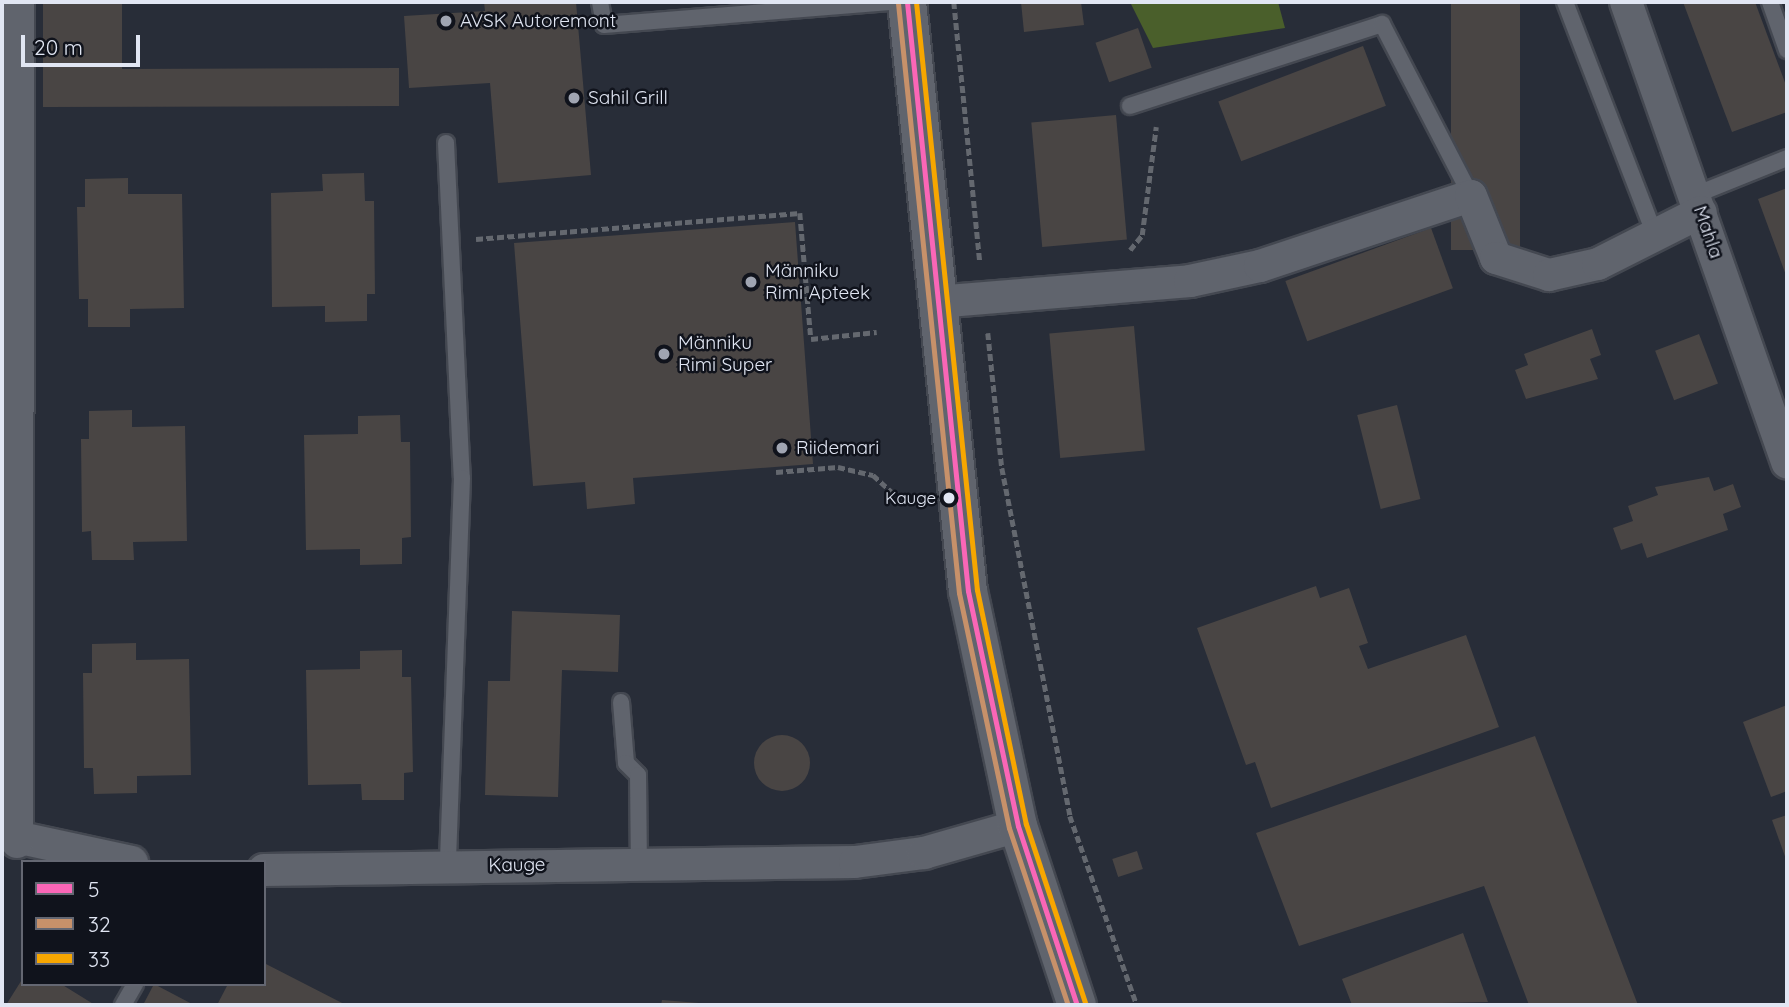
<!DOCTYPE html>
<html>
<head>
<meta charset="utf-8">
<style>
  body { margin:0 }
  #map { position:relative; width:1789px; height:1007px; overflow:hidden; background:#282d38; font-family:Quicksand,sans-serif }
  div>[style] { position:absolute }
  .forest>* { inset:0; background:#4a5f2b }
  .building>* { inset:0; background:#494544; transform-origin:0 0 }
  .round { border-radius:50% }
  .path>* { height:4.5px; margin-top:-2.25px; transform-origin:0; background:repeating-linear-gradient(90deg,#64686f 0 7px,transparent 0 10.5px) }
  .roads { filter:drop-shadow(2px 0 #444851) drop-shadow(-2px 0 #444851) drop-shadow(0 2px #444851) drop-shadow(0 -2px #444851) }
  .service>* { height:16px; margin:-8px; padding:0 8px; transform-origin:8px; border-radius:8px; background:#60646d }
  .minor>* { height:32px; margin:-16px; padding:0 16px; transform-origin:16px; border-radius:16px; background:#60646d }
  .tertiary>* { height:38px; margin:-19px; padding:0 19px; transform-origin:19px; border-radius:19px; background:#60646d }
  .bus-1>* { height:5px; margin:-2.5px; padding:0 2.5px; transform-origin:2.5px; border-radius:2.5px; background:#fa66b7 }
  .bus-2>* { height:5px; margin:-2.5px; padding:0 2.5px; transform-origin:2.5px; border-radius:2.5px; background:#c7916a }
  .bus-3>* { height:5px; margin:-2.5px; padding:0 2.5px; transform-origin:2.5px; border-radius:2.5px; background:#f7a600 }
  .dots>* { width:19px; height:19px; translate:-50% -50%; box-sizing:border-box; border:4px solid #10131c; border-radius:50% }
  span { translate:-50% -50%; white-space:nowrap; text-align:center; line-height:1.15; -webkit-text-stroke:5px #10131c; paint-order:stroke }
  .bus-label { font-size:17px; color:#e1e6f3 }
  .right { translate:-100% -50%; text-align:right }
  .poi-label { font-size:19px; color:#e1e6f3 }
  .left { translate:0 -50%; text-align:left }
  .street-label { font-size:19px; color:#e1e6f3 }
  .frame { position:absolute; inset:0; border:4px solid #e1e6f3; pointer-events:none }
  .legend { position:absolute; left:21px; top:860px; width:245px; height:126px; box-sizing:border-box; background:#10131c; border:2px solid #646772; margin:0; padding:9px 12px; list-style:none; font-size:21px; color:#e1e6f3 }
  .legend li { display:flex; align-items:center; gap:14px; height:35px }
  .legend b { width:35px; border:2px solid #646772 }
  .scale { position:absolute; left:21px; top:35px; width:119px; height:32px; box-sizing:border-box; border:4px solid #e1e6f3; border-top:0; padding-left:9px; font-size:21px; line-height:24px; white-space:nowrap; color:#e1e6f3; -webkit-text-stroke:5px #10131c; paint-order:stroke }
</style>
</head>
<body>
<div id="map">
  <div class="forest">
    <i style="clip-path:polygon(1130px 2px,1278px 2px,1285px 28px,1153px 48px)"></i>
  </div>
  <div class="building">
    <i style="clip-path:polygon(43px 2px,122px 2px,122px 69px,399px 68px,399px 106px,43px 107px)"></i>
    <i style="clip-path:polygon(484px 2px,576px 2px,591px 175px,498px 183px,490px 83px,409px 88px,404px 16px,485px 11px)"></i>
    <i style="clip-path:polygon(1021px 2px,1081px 2px,1084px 25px,1024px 32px)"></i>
    <i style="left:1451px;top:2px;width:69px;height:248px"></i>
    <i style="clip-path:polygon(1683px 2px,1755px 2px,1787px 88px,1787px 112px,1732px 132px)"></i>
    <i style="left:1138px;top:28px;width:42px;height:45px;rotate:71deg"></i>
    <i style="left:1363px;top:46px;width:64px;height:155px;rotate:69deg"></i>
    <i style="left:1116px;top:115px;width:125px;height:85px;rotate:85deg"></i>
    <i style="clip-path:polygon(364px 173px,365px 201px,374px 201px,375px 294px,367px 294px,367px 321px,325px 322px,325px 306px,272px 307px,271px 193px,323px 191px,322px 174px)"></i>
    <i style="clip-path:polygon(128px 178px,128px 194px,182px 194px,184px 308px,130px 309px,130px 327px,88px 327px,88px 299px,79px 299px,77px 207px,85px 207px,85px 179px)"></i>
    <i style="clip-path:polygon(1787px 188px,1787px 278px,1758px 199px)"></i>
    <i style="clip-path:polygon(795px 222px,813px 464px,633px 478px,635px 504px,587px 509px,585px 482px,533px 486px,514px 243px)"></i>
    <i style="left:1431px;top:228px;width:64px;height:155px;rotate:70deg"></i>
    <i style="left:1134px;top:326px;width:125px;height:85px;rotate:85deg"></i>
    <i style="clip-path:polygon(1592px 329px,1601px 355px,1590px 359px,1598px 379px,1526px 399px,1515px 370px,1528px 365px,1524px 354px)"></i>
    <i style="left:1699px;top:334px;width:53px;height:47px;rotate:69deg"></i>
    <i style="left:1397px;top:405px;width:97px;height:41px;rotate:76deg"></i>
    <i style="clip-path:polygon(132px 410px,132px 427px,185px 426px,187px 541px,133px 542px,134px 560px,92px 560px,91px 531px,82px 532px,81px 439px,89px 439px,89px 411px)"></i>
    <i style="clip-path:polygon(400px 415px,401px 442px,410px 442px,411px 537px,402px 538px,402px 564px,360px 565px,360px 549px,306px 550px,304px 435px,358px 434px,358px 416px)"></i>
    <i style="clip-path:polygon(1709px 477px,1714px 491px,1733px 484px,1741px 507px,1723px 514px,1728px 530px,1647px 558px,1642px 543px,1621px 550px,1613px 528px,1633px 521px,1628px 506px,1658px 495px,1655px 487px)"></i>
    <i style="clip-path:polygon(1316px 586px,1320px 598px,1349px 588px,1368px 643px,1359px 646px,1368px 669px,1466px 635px,1499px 727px,1271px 808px,1255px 762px,1246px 765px,1197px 628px)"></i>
    <i style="clip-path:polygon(512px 611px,620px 615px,618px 672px,562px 670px,558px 797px,485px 795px,488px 681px,510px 681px)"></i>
    <i style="clip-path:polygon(136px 643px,136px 660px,189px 659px,191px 775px,137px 776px,137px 793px,94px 794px,93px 768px,84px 768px,83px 673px,92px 673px,92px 644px)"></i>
    <i style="clip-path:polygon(402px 650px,402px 677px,411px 677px,413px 772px,404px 773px,404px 800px,362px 800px,361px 784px,308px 785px,306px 670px,360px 669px,360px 651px)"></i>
    <i style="clip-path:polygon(1787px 705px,1787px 791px,1771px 797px,1743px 722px)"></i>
    <i class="round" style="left:754px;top:735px;width:56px;height:56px"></i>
    <i style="clip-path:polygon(1535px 736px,1638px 1005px,1529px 1005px,1484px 886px,1299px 946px,1256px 833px)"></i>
    <i style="clip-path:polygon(1787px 815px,1787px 862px,1772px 820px)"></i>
    <i style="left:1137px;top:851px;width:19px;height:26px;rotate:72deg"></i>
    <i style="clip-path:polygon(1463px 933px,1488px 1002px,1352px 1005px,1342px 979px)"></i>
    <i style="clip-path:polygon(264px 963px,346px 1005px,217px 1005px,228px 984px,264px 984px)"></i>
    <i style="clip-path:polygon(23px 978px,23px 984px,61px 984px,95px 1005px,6px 1005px)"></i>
    <i style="clip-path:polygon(154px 984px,194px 1005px,143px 1005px)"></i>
    <i style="clip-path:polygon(662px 1000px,699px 1003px,699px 1005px,661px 1005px)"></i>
  </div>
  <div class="path">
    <i style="left:954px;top:2px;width:261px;rotate:84.3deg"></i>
    <i style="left:476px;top:239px;width:325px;rotate:-4.6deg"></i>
    <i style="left:800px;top:213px;width:126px;rotate:85deg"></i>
    <i style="left:811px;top:339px;width:66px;rotate:-6.1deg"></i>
    <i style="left:1130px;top:250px;width:19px;rotate:-51deg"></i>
    <i style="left:1142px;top:235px;width:109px;rotate:-82.6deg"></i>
    <i style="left:988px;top:333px;width:136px;rotate:84.1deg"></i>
    <i style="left:1002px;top:468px;width:355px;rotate:78.9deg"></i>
    <i style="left:1070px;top:816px;width:201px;rotate:70.5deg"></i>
    <i style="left:776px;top:472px;width:62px;rotate:-4.6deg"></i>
    <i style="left:838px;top:467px;width:36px;rotate:13deg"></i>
    <i style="left:873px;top:475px;width:27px;rotate:42deg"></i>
  </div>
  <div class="roads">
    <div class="service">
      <i style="left:600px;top:2px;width:23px;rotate:80deg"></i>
      <i style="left:604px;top:25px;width:290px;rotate:-4.6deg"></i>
      <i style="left:1565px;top:2px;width:250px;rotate:68.9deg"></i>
      <i style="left:1770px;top:2px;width:51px;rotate:70.5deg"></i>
      <i style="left:1130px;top:106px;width:265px;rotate:-18deg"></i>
      <i style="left:1382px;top:24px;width:194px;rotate:62.6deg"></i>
      <i style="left:446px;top:143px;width:335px;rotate:87.3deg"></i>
      <i style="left:462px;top:478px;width:388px;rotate:92.1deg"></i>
      <i style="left:1695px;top:195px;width:99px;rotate:-21.9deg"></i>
      <i style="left:621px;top:702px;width:61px;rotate:85.3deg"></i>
      <i style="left:626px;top:763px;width:17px;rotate:45deg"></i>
      <i style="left:638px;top:775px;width:89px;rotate:89.4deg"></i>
      <i style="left:123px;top:1005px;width:24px;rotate:-60deg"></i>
    </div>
    <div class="minor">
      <i style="left:1626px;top:2px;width:488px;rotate:70.7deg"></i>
      <i style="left:936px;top:302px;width:255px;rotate:-4.7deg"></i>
      <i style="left:1190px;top:281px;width:72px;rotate:-12.1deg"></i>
      <i style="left:1260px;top:266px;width:222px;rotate:-18.4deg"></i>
      <i style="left:1471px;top:196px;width:67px;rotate:68deg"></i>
      <i style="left:1496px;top:258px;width:56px;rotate:17.8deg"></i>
      <i style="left:1549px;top:275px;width:50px;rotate:-12.7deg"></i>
      <i style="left:1598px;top:264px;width:115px;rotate:-26.8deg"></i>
      <i style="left:2px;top:834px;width:133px;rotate:12.2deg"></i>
      <i style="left:17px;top:842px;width:840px;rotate:-89.93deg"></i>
      <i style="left:264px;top:870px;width:591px;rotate:-0.78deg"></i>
      <i style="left:855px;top:862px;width:70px;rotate:-7.4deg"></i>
      <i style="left:924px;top:853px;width:98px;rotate:-16deg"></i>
    </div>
    <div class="tertiary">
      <i style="left:907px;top:2px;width:592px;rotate:84.09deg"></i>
      <i style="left:968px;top:591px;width:240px;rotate:78deg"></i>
      <i style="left:1018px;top:826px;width:188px;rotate:71.8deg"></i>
    </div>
  </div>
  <div class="bus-1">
    <i style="left:907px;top:2px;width:592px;rotate:84.09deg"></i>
    <i style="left:968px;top:591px;width:240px;rotate:78deg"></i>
    <i style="left:1018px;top:826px;width:188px;rotate:71.8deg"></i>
  </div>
  <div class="bus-2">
    <i style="left:898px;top:3px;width:593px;rotate:84.1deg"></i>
    <i style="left:959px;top:593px;width:240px;rotate:78deg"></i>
    <i style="left:1009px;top:828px;width:187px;rotate:71.6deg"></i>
  </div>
  <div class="bus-3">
    <i style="left:916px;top:2px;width:591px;rotate:84.08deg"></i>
    <i style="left:977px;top:590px;width:239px;rotate:78.2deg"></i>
    <i style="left:1026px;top:824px;width:188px;rotate:71.7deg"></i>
  </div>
  <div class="dots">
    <i style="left:446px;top:21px;background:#a0a5b2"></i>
    <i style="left:574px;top:98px;background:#a0a5b2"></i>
    <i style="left:751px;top:282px;background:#a0a5b2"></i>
    <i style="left:664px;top:354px;background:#a0a5b2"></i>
    <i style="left:782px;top:448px;background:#a0a5b2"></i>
    <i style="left:949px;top:498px;background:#e1e6f3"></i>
  </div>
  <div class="bus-label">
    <span class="right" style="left:936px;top:498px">Kauge</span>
  </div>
  <div class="poi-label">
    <span class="left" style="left:460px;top:21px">AVSK Autoremont</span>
    <span class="left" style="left:588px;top:98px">Sahil Grill</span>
    <span class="left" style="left:765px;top:282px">Männiku<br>Rimi Apteek</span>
    <span class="left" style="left:678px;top:354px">Männiku<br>Rimi Super</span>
    <span class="left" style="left:796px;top:448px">Riidemari</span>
  </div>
  <div class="street-label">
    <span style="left:1708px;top:232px;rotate:71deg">Mahla</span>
    <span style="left:517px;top:865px;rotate:-1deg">Kauge</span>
  </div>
  <div class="frame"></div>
  <ul class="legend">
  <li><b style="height:9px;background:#fa66b7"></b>5</li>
  <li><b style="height:9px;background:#c7916a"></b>32</li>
  <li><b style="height:9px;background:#f7a600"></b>33</li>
  </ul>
  <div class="scale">20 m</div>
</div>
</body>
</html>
